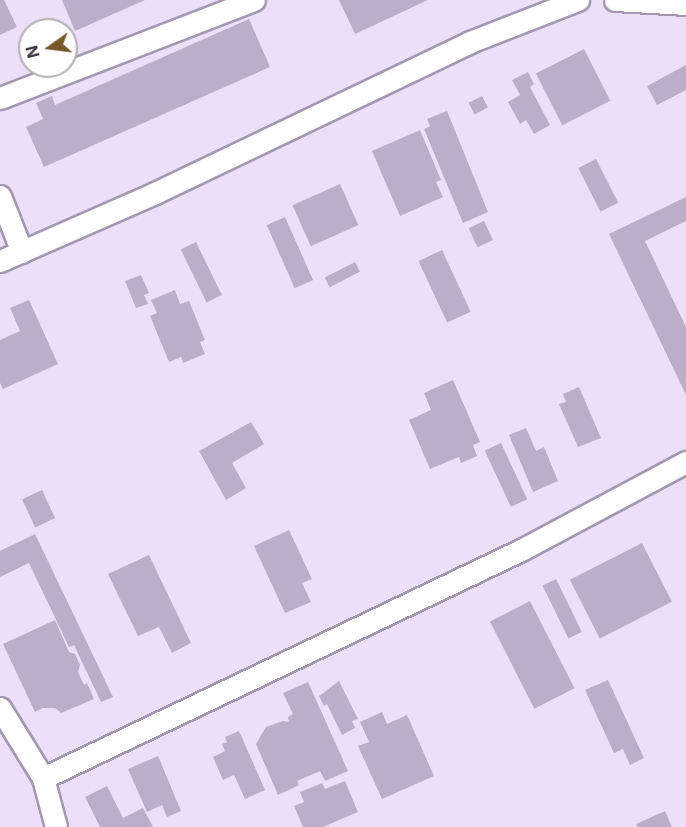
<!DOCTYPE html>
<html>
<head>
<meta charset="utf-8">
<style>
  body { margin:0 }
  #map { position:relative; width:686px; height:827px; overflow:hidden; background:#ebdff9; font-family:Inter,sans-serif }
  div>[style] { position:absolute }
  .building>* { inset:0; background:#bcaeca; transform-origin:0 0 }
  .roads { filter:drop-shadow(2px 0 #a498b1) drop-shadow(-2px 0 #a498b1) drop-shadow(0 2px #a498b1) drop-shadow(0 -2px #a498b1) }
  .minor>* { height:21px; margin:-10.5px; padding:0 10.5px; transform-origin:10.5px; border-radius:10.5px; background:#fff }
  span { translate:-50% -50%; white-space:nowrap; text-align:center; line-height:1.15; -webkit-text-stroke:5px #fff; paint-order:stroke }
  .north { position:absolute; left:18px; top:18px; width:60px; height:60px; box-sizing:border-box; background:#fff; border:2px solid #b1afb3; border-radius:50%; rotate:256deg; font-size:16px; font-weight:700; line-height:24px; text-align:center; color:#3b3640 }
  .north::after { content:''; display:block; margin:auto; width:21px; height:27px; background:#76582c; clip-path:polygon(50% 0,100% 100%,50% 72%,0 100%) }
</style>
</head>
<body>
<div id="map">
  <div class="building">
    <i style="clip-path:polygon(0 0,4px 0,17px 27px,0 35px)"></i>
    <i style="clip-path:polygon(62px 0,145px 0,75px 31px)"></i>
    <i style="clip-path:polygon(339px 0,428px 0,355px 34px)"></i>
    <i style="clip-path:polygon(249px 19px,270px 67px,44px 167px,26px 127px,43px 119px,36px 103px,52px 96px,55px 105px)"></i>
    <i style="left:584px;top:49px;width:58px;height:54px;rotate:63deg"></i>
    <i style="clip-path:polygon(686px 65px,686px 90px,657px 105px,647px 86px)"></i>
    <i style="clip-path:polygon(528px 72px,534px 84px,530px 87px,550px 125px,534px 134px,526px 120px,520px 124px,508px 102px,520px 95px,512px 80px)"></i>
    <i style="left:482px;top:96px;width:13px;height:15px;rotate:63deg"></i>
    <i style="clip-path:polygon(447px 111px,488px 212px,463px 223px,424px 129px,430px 126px,427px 119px)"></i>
    <i style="clip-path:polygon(420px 130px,441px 180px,436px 182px,443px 197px,400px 216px,372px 151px)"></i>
    <i style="left:596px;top:159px;width:49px;height:20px;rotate:63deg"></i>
    <i style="left:340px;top:184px;width:45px;height:52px;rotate:66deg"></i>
    <i style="clip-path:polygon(686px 197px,686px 221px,645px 241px,686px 327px,686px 395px,609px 234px)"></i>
    <i style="left:285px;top:217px;width:69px;height:20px;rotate:66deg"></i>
    <i style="left:484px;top:221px;width:21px;height:17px;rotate:65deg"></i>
    <i style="left:196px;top:242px;width:59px;height:17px;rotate:64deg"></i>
    <i style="left:442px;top:250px;width:68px;height:26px;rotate:65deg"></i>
    <i style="left:355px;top:262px;width:11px;height:34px;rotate:63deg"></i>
    <i style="clip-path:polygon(141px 275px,149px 293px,144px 295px,148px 304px,136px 308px,125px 281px)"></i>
    <i style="clip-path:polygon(175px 290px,180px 304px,189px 301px,205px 340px,200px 342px,205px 354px,183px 363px,181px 357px,169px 362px,150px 316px,157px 313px,151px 300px)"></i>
    <i style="clip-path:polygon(29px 300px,58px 364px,3px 389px,0 383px,0 340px,20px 331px,10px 308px)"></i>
    <i style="clip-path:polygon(453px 380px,480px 442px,473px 445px,477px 456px,461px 463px,459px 457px,430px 469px,409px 420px,431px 410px,424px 393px)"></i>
    <i style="clip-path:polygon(579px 387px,601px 438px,578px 447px,559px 404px,566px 402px,563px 394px)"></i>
    <i style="clip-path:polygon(251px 422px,264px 444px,232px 463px,246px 488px,226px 500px,199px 451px)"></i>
    <i style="clip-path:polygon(526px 428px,536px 451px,544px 447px,558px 481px,533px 492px,509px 435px)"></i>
    <i style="left:501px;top:443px;width:62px;height:18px;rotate:65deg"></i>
    <i style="left:42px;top:490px;width:31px;height:22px;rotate:65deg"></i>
    <i style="clip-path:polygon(289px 530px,312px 579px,302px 583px,311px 602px,285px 613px,254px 546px)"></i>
    <i style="clip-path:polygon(35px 534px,113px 697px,101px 702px,74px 645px,69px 647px,29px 563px,0 577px,0 551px)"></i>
    <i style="left:642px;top:543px;width:66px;height:81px;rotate:63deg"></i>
    <i style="clip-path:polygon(149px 555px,191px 643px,172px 653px,159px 627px,138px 636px,108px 574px)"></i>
    <i style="left:556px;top:579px;width:59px;height:15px;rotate:64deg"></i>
    <i style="left:530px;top:601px;width:98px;height:45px;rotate:63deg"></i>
    <i style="clip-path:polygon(55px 620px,69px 652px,75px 654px,80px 665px,78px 672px,84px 685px,87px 683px,94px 699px,61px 713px,55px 708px,43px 708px,35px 712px,3px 644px)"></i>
    <i style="clip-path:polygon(608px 680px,644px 758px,630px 765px,623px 749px,614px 753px,585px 690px)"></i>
    <i style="clip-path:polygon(339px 681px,358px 719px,352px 721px,355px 728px,342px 735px,327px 704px,324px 706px,319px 696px)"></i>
    <i style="clip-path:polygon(308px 682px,348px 771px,325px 781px,320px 771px,297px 781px,299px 785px,278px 795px,256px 744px,266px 727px,283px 721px,289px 722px,288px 717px,293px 714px,283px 693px)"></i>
    <i style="clip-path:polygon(382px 712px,387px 724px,407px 715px,434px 776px,382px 799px,358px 746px,369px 742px,360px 722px)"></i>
    <i style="clip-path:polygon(239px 731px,265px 790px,245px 799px,234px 775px,223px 780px,213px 757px,225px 751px,222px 744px,227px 742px,225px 737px)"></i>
    <i style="clip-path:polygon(158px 756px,181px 811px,167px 817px,162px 805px,147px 812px,128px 769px)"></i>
    <i style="clip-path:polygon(345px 781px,358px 812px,323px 827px,303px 827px,294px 806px,304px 802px,300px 792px,322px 783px,325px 789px)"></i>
    <i style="clip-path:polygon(107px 786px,123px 818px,143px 808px,153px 827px,100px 827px,85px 797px)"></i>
    <i style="clip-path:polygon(665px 811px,672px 827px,638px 827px,636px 824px)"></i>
  </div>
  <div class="roads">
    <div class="minor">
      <i style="left:615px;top:0;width:71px;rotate:3.2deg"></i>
      <i style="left:0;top:98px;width:272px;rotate:-21.1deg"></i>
      <i style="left:0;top:196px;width:60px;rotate:68.6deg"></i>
      <i style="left:0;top:261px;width:169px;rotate:-23.7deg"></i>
      <i style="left:155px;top:193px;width:349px;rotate:-25.6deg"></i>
      <i style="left:470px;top:42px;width:116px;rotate:-21.3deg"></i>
      <i style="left:0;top:708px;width:82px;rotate:58.4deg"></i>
      <i style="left:43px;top:778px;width:51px;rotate:75.1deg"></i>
      <i style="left:43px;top:778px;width:530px;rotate:-25.5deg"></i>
      <i style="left:521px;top:550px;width:187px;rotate:-28.1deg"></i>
    </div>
  </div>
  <div class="north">N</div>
</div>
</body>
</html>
